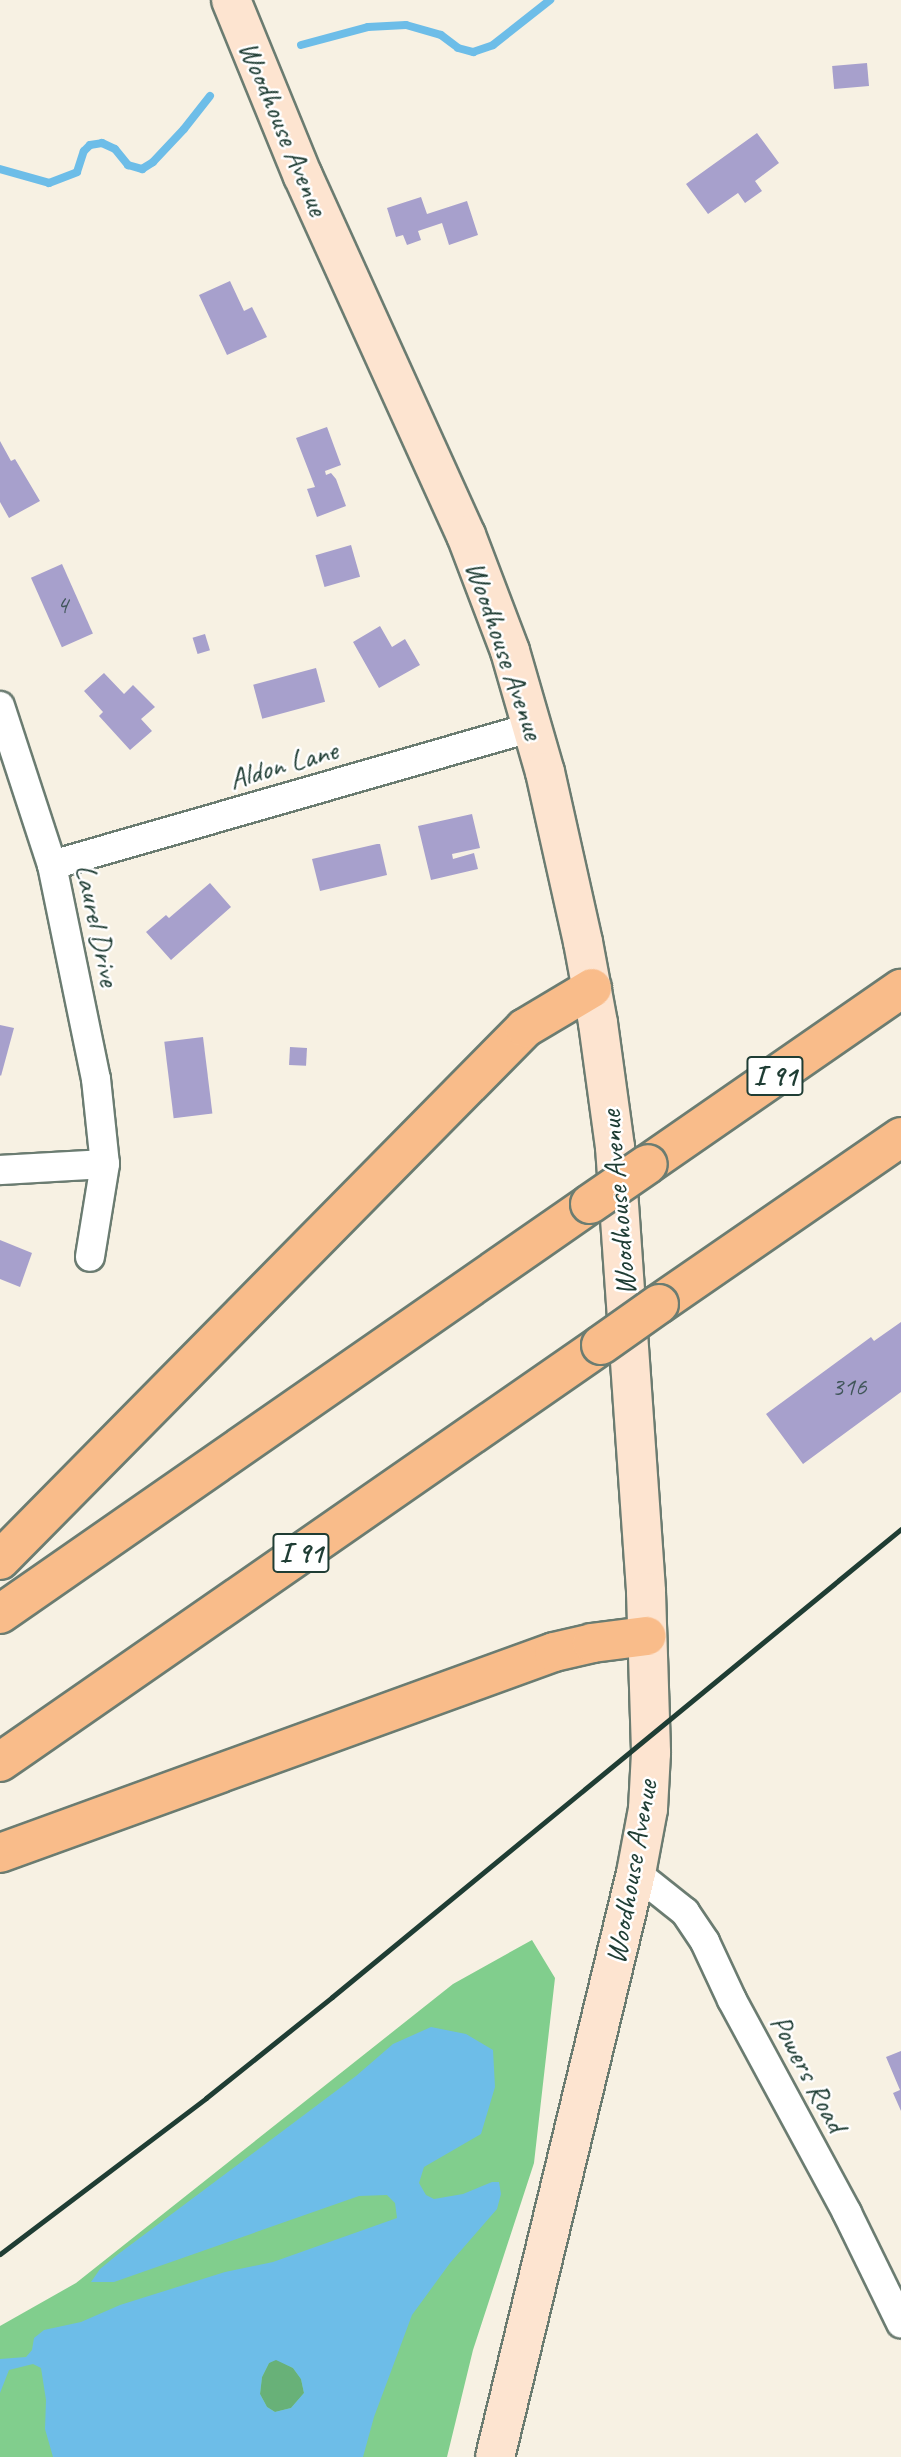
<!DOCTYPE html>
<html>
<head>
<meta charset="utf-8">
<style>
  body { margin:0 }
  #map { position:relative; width:901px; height:2457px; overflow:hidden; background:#f7f1e3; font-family:Caveat,sans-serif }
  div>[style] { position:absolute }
  .green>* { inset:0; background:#81ce8d }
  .forest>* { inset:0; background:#68b178 }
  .water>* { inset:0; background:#6dbde8 }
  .stream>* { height:8px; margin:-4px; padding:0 4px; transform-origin:4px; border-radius:4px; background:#6dbde8 }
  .building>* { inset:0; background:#a7a0cc; transform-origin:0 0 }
  .roads { filter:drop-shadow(2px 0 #6b7c71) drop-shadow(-2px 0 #6b7c71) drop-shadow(0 2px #6b7c71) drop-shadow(0 -2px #6b7c71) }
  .minor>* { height:28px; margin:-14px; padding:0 14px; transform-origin:14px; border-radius:14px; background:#fff }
  .secondary>* { height:38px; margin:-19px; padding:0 19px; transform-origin:19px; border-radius:19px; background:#fde4d0 }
  .motorway>* { height:38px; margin:-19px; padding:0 19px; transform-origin:19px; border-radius:19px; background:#f9bc8a }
  .rail>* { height:5px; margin:-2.5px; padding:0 2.5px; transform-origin:2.5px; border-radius:2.5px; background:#1f3d34 }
  .bridges { filter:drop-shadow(2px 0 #6b7c71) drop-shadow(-2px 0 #6b7c71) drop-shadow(0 2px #6b7c71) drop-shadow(0 -2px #6b7c71) }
  .motorway-bridge>* { height:38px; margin:-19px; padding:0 19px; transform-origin:19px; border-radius:19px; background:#f9bc8a }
  span { translate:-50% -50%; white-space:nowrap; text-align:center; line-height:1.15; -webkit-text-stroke:5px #fff; paint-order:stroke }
  .number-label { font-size:26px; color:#41565a }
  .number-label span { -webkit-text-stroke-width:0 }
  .shield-label span { padding:2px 5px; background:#fff; border:2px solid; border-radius:5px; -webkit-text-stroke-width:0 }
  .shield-label { font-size:28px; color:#1f3d34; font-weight:700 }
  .street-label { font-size:30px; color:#1f3d34 }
</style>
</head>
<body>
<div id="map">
  <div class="green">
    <i style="clip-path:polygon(532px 1940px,555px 1978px,534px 2163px,473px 2350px,447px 2457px,0 2457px,0 2326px,76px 2283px,453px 1984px)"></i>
  </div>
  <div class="forest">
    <i style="clip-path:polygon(276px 2359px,293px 2368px,301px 2379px,304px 2393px,291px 2408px,275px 2412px,267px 2407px,260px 2394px,262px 2377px,269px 2363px)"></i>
  </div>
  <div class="water">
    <i style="clip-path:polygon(evenodd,431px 2027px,466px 2034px,493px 2050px,495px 2087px,481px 2134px,424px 2167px,419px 2183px,426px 2195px,434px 2199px,463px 2194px,492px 2182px,499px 2182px,501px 2194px,497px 2209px,450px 2263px,412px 2315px,374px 2417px,363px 2457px,53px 2457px,45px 2429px,46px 2400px,41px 2368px,33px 2364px,9px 2370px,0 2393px,0 2359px,26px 2357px,32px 2350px,34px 2338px,44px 2330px,81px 2322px,120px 2305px,225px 2272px,273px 2262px,397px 2218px,395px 2203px,387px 2195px,359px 2196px,114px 2282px,91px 2282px,100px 2269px,117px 2255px,356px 2076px,393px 2044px,431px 2027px,276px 2360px,293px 2368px,301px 2379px,304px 2393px,291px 2408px,275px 2412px,267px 2407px,260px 2394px,262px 2377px,269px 2363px,276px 2360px)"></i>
  </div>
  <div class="stream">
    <i style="left:301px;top:45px;width:69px;rotate:-15deg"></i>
    <i style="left:368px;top:27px;width:38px;rotate:-3deg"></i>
    <i style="left:406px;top:25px;width:36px;rotate:16deg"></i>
    <i style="left:441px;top:35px;width:21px;rotate:37deg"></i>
    <i style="left:458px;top:48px;width:16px;rotate:15deg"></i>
    <i style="left:473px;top:52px;width:21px;rotate:-19deg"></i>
    <i style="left:493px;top:45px;width:73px;rotate:-38.3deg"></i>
    <i style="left:0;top:169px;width:51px;rotate:15.9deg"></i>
    <i style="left:49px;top:183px;width:30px;rotate:-21deg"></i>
    <i style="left:77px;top:172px;width:22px;rotate:-72deg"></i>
    <i style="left:84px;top:151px;width:8px;rotate:-45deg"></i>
    <i style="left:90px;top:145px;width:12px;rotate:-9deg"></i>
    <i style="left:102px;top:143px;width:14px;rotate:25deg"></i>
    <i style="left:115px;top:149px;width:21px;rotate:51deg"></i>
    <i style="left:128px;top:165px;width:15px;rotate:16deg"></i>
    <i style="left:142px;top:169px;width:13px;rotate:-32deg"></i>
    <i style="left:153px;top:162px;width:45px;rotate:-46.8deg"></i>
    <i style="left:184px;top:129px;width:42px;rotate:-51.8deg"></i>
  </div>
  <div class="building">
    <i style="left:867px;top:63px;width:23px;height:35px;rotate:85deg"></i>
    <i style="clip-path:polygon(757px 133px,779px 163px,755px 181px,762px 191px,745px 203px,738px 193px,708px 214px,686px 184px)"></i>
    <i style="clip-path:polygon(421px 197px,427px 214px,467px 201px,478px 235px,449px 245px,442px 223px,418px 231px,421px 240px,407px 245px,403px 235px,396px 237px,387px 208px)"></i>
    <i style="clip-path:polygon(230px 281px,244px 311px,252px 307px,267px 337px,227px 355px,199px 295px)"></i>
    <i style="clip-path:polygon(327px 427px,341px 465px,325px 471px,326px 475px,331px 473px,336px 479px,346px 506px,317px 517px,307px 489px,315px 487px,296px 438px)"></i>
    <i style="clip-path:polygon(0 441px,11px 461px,15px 459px,40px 501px,9px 518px,0 502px)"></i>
    <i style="left:351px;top:545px;width:33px;height:37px;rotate:74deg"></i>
    <i style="left:62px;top:564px;width:76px;height:34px;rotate:66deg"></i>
    <i style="clip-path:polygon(380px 626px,392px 647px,405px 639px,420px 665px,379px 688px,353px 642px)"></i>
    <i style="left:205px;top:634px;width:17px;height:13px;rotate:73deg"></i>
    <i style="left:316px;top:668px;width:35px;height:65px;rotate:75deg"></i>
    <i style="clip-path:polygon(104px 673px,124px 694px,133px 685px,155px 707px,141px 719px,152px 731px,130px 750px,99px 716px,103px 712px,84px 691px)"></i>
    <i style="clip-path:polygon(472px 814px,480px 848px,452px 854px,453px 859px,474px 853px,478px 869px,431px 880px,418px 826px)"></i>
    <i style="clip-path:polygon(377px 844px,380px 844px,387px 875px,320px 891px,312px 859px)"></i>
    <i style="clip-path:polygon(210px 883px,231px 907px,171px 960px,146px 932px,166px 915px,169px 918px)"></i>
    <i style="clip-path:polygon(0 1025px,14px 1028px,1px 1076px,0 1075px)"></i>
    <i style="left:203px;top:1037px;width:77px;height:39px;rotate:83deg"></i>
    <i style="left:290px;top:1047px;width:17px;height:18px;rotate:3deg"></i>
    <i style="clip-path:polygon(0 1240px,32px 1253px,20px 1287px,0 1279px)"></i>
    <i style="clip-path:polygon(901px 1322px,901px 1392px,803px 1464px,766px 1414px,871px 1337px,874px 1341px)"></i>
    <i style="clip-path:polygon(901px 2051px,901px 2111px,893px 2093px,900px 2090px,886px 2057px)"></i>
  </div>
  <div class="roads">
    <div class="minor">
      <i style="left:0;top:706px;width:167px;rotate:71.9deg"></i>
      <i style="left:52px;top:865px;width:218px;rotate:78.4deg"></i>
      <i style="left:96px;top:1079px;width:85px;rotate:84deg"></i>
      <i style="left:105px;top:1164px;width:94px;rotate:99.2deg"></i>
      <i style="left:52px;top:865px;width:500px;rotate:-16.01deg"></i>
      <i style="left:0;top:1170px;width:105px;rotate:-3.3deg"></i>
      <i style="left:636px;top:1873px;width:63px;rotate:38.5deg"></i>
      <i style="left:685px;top:1912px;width:36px;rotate:56deg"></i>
      <i style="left:705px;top:1942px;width:64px;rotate:65deg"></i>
      <i style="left:732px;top:2000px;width:242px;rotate:61.6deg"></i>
      <i style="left:847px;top:2213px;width:123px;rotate:63.9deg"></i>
    </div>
    <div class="secondary">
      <i style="left:231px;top:0;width:190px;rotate:67.8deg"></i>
      <i style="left:303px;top:176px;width:394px;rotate:65.6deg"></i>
      <i style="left:466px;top:535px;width:124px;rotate:69.2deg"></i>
      <i style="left:510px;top:651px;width:126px;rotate:73.9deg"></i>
      <i style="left:545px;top:772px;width:174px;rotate:77.4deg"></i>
      <i style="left:583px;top:942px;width:82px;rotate:79.5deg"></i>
      <i style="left:598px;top:1023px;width:125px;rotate:82.2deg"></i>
      <i style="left:615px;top:1147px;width:446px;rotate:86deg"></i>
      <i style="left:646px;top:1592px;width:161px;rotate:88.2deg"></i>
      <i style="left:651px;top:1753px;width:56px;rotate:93.1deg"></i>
      <i style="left:648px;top:1809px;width:65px;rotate:100.6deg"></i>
      <i style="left:636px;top:1873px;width:601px;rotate:103.57deg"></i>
    </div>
    <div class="motorway">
      <i style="left:648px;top:1164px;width:308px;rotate:-34.7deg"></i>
      <i style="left:659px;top:1304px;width:294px;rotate:-34.6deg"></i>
      <i style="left:0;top:1560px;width:747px;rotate:-45.38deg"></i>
      <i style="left:525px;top:1028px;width:78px;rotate:-30.8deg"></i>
      <i style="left:0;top:1614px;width:718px;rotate:-34.8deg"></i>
      <i style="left:0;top:1762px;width:731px;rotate:-34.75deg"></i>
      <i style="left:0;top:1853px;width:589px;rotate:-19.94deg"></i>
      <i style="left:554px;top:1652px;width:39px;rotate:-13deg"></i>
      <i style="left:592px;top:1643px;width:55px;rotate:-7.3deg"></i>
    </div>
  </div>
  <div class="rail">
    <i style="left:0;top:2254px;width:258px;rotate:-37.1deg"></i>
    <i style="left:206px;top:2098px;width:161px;rotate:-38.7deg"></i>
    <i style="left:332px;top:1997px;width:737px;rotate:-39.44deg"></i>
  </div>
  <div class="bridges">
    <div class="motorway-bridge">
      <i style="left:590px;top:1204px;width:70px;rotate:-34.6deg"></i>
      <i style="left:601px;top:1345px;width:71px;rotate:-35.3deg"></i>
    </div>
  </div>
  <div class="number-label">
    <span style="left:62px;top:605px">4</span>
    <span style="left:849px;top:1387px">316</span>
  </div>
  <div class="shield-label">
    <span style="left:775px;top:1076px">I 91</span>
    <span style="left:301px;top:1553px">I 91</span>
  </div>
  <div class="street-label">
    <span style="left:284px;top:128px;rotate:67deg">Woodhouse Avenue</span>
    <span style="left:505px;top:650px;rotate:71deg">Woodhouse Avenue</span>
    <span style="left:283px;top:764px;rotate:-16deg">Aldon Lane</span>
    <span style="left:98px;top:925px;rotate:78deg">Laurel Drive</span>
    <span style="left:618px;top:1203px;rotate:-95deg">Woodhouse Avenue</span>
    <span style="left:631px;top:1872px;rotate:-80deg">Woodhouse Avenue</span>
    <span style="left:809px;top:2073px;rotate:62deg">Powers Road</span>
  </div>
</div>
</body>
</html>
